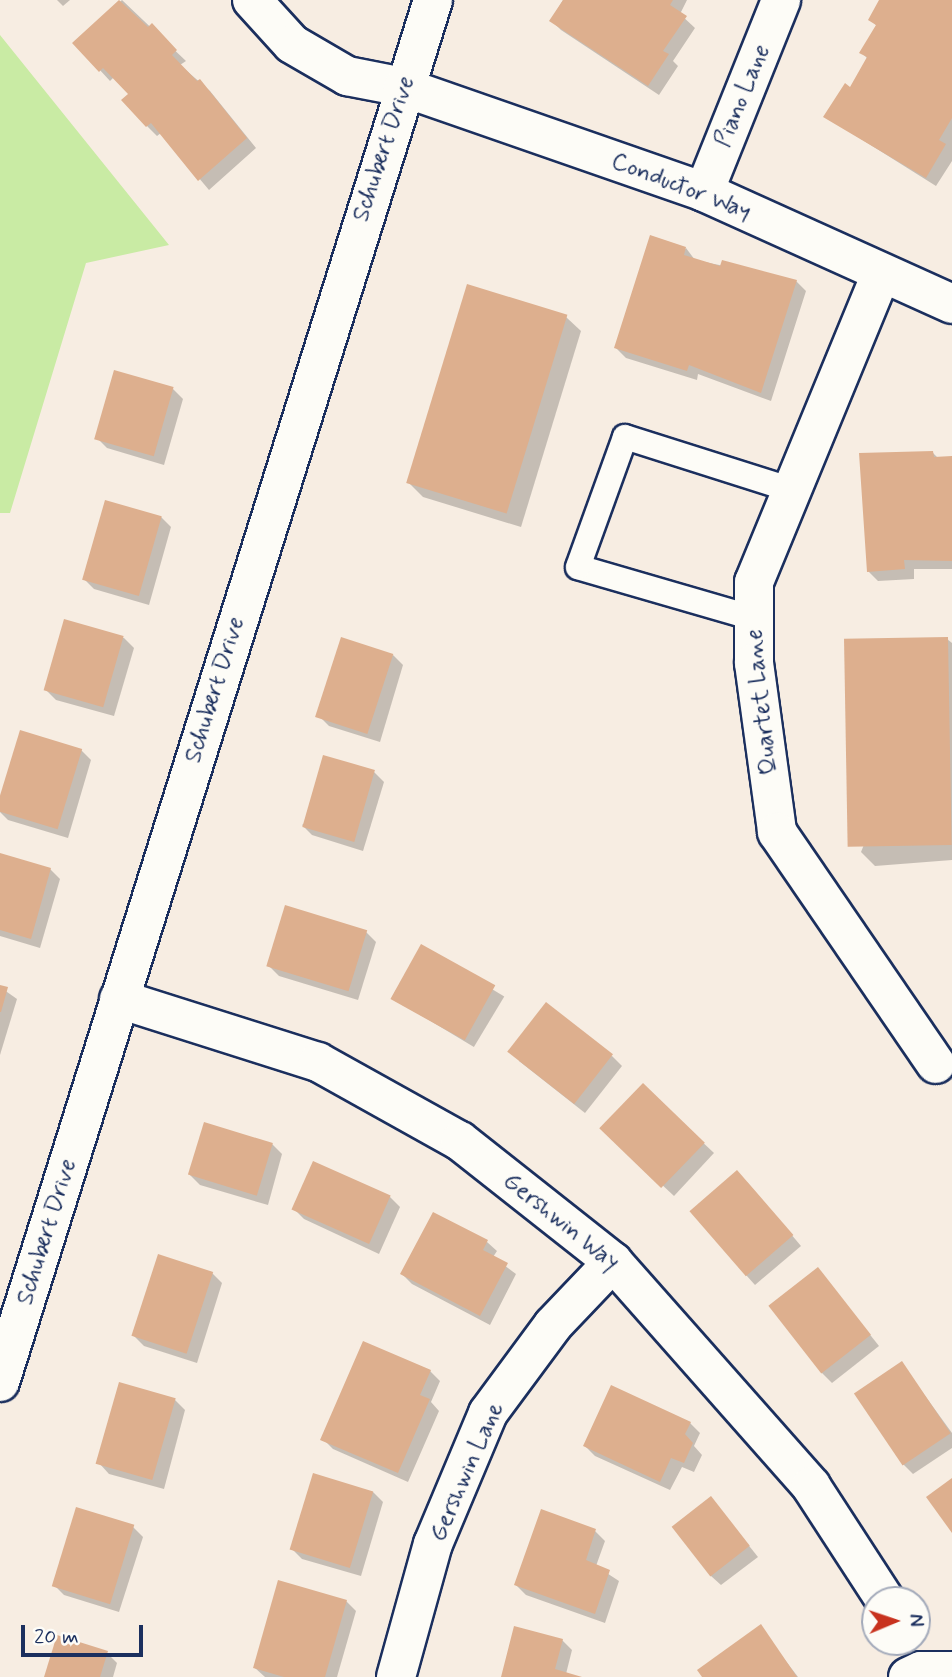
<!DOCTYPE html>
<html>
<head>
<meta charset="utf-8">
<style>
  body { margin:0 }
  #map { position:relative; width:952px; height:1677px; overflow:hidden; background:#f7ede2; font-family:Mynerve,sans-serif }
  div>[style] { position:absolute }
  .green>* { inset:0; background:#c9eba4 }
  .shadow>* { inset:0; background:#0003; transform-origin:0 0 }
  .building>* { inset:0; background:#ddaf8e; transform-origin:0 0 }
  .roads { filter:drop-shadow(2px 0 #1b2f5e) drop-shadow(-2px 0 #1b2f5e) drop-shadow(0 2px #1b2f5e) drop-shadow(0 -2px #1b2f5e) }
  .lane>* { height:24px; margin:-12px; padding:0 12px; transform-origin:12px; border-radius:12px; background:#fdfcf7 }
  .street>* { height:38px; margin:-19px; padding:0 19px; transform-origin:19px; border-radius:19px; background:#fdfcf7 }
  span { translate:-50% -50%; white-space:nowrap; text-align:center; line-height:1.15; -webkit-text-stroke:5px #fdfcf7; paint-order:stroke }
  .street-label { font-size:24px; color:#1b2f5e }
  .north { position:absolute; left:861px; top:1586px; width:70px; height:70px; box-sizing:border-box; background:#fdfcf7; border:2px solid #a3aaba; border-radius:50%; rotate:88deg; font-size:19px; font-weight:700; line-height:28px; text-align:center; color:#1b2f5e }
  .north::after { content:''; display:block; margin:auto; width:24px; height:32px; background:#c8321e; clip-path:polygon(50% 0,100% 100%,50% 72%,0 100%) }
  .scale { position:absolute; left:21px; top:1625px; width:122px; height:32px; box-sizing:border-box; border:4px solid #1b2f5e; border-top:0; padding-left:9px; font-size:21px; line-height:24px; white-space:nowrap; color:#1b2f5e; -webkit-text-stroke:5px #fdfcf7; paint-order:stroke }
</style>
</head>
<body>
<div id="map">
  <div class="green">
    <i style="clip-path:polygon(0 35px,169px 245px,86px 263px,10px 513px,0 513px)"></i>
  </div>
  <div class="shadow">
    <i style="clip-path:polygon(57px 0,70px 0,63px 6px)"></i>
    <i style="clip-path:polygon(122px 0,186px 61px,180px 65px,210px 91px,256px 148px,209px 190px,161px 133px,157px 136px,147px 126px,131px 95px,114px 77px,110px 81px,75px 43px)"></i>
    <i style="clip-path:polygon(563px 0,687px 0,680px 14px,695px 28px,673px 61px,678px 66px,659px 95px,561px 30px,551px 20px)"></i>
    <i style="clip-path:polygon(881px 0,952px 0,952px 161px,936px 186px,826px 117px,851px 89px,868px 59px,862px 53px,877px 26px,870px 19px)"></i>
    <i style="clip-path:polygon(686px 248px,695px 260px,796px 281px,806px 291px,771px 401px,698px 374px,697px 380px,626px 358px,616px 348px)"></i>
    <i style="clip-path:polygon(566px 317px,581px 331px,521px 527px,423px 497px,409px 483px)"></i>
    <i style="clip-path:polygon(173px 389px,183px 399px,164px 465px,107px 448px,97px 438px)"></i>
    <i style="clip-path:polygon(933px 453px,939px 459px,952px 458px,952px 569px,914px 569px,914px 579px,878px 581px,868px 571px)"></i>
    <i style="clip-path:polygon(161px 517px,171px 527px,149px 605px,94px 589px,84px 579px)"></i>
    <i style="clip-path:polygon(66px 621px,124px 638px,134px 648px,114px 716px,56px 700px,46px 690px)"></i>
    <i style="clip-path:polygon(947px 639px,952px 643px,952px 860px,875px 866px,861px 852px)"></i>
    <i style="clip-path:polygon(393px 655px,403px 665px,380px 742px,329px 726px,319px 716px)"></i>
    <i style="clip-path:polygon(21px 732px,81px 750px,91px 760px,68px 838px,8px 820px,0 812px)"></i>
    <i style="clip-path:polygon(374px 772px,384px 782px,363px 851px,312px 835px,302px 825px)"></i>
    <i style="clip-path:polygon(0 855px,50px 869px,60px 879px,40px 948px,0 936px)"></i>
    <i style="clip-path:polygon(366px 932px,376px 942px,358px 1000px,279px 976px,269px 966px)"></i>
    <i style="left:422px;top:947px;width:96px;height:59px;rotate:31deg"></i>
    <i style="clip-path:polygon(0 987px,17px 999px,0 1055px)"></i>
    <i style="clip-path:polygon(612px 1056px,622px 1066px,585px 1113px,519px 1061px)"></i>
    <i style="clip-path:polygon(643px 1086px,714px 1153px,674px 1196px,613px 1139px)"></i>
    <i style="clip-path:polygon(272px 1144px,282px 1154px,268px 1205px,200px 1185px,190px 1175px)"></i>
    <i style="clip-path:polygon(747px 1182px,801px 1246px,755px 1285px,746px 1275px)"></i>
    <i style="clip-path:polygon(390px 1197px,400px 1207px,379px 1254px,304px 1219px,294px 1209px)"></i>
    <i style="clip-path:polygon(487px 1242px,497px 1251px,493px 1257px,516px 1274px,490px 1325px,412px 1284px,402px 1274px)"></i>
    <i style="clip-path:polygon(818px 1269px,879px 1346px,832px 1383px,822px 1373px)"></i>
    <i style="clip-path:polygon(212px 1273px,222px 1283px,197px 1363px,144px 1346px,134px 1336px)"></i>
    <i style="clip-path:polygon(902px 1364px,952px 1433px,952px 1448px,913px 1474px,903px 1464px)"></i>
    <i style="clip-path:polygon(430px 1371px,440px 1381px,431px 1402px,439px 1411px,408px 1482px,333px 1449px,323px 1439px)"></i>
    <i style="clip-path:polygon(175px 1400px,185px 1410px,164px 1489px,109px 1474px,99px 1463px)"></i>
    <i style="clip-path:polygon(690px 1423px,700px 1433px,694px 1446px,702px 1455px,694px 1472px,682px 1467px,670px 1490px,595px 1456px,585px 1446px)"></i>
    <i style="clip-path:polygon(373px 1492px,383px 1502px,361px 1576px,302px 1559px,292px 1549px)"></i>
    <i style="clip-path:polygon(711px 1498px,758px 1557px,721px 1585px,711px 1576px)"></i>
    <i style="clip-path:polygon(133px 1527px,143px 1537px,119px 1612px,64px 1595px,54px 1585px)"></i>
    <i style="clip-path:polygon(595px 1531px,605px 1541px,596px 1566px,619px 1581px,605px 1623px,526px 1595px,516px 1585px)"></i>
    <i style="clip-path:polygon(346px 1601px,356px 1611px,337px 1677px,265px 1677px,255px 1668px)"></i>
    <i style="clip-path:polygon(760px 1627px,798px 1677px,704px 1677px)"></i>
    <i style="clip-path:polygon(562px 1640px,572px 1650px,566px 1674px,579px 1677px,503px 1677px)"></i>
    <i style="clip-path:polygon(107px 1653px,117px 1663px,113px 1677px,46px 1677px)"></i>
  </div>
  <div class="building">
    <i style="clip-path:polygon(119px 0,148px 27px,152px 23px,177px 50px,172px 55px,197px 81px,200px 79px,247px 138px,198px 181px,151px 123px,146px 127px,121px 100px,128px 94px,103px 68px,99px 72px,72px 43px)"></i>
    <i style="clip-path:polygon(563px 0,673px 0,670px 5px,687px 16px,663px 51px,669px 54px,648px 86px,549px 21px)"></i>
    <i style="clip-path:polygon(879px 0,952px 0,952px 118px,939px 140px,946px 144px,926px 178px,823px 117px,845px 83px,850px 87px,867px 57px,859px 53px,876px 25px,868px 20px)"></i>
    <i style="clip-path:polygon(650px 235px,686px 247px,684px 255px,720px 266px,722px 260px,797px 280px,761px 393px,689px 365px,687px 371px,614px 348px)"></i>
    <i style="left:467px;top:284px;width:105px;height:208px;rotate:17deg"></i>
    <i style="left:114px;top:370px;width:62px;height:72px;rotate:16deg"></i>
    <i style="clip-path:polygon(933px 451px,934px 457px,952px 456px,952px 561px,904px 560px,905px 569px,867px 572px,859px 453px)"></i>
    <i style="left:105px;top:500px;width:59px;height:83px;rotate:16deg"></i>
    <i style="left:64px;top:619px;width:62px;height:74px;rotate:16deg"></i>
    <i style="left:341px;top:637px;width:55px;height:84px;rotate:18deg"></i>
    <i style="left:948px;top:637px;width:208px;height:104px;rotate:89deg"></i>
    <i style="left:20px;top:730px;width:65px;height:84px;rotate:17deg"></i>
    <i style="left:323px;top:755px;width:54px;height:75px;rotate:16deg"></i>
    <i style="clip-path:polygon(0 853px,51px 868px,31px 939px,0 930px)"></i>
    <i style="left:285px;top:905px;width:86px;height:64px;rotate:17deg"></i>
    <i style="left:421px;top:944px;width:85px;height:63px;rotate:29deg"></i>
    <i style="clip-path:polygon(0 985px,8px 987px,1px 1012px,0 1012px)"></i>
    <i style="left:546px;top:1002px;width:85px;height:63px;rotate:38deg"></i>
    <i style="left:643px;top:1083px;width:86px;height:63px;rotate:44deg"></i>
    <i style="left:204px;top:1122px;width:72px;height:55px;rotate:17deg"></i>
    <i style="left:313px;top:1161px;width:85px;height:53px;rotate:24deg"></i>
    <i style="left:737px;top:1170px;width:86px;height:63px;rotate:49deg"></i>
    <i style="clip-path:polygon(433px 1212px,488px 1240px,483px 1250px,508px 1263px,480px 1316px,400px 1274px)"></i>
    <i style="left:158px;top:1254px;width:58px;height:86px;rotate:18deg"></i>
    <i style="left:818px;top:1267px;width:86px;height:63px;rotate:52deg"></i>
    <i style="clip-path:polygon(363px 1341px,431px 1370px,420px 1395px,430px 1399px,398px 1473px,320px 1440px)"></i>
    <i style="left:902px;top:1361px;width:87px;height:58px;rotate:56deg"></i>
    <i style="left:119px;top:1382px;width:59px;height:85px;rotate:16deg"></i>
    <i style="clip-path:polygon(611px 1385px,691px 1422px,685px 1434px,693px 1443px,684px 1463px,671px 1458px,660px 1482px,583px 1446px)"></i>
    <i style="left:313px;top:1473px;width:63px;height:80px;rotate:17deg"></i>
    <i style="clip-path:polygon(952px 1478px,952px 1533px,926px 1497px)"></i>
    <i style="left:711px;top:1496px;width:63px;height:50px;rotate:52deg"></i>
    <i style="left:76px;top:1507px;width:61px;height:83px;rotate:17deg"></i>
    <i style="clip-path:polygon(541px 1509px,596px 1529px,586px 1560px,610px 1570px,595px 1614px,514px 1585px)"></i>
    <i style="clip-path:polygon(278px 1580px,347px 1600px,325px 1677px,284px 1677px,253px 1668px)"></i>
    <i style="clip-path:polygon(761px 1624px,797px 1677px,702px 1677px,697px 1670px)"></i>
    <i style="clip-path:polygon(514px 1626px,563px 1639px,555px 1669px,582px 1677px,501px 1677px)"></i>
    <i style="clip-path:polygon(57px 1635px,108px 1651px,100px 1677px,44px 1677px)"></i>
  </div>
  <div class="roads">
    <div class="lane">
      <i style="left:753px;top:618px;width:182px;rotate:-163.8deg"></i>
      <i style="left:578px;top:567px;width:138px;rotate:-70.1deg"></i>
      <i style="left:625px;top:437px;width:175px;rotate:17.6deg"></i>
    </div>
    <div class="street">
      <i style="left:252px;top:0;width:59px;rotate:47.7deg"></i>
      <i style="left:292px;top:44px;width:64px;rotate:30.2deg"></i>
      <i style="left:347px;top:76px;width:57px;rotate:11.1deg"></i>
      <i style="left:403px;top:87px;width:319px;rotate:19.2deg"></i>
      <i style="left:704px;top:192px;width:272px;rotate:24.3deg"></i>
      <i style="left:704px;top:192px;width:207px;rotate:-68.1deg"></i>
      <i style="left:881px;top:274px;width:333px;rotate:112.4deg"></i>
      <i style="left:754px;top:582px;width:81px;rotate:90deg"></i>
      <i style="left:754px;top:663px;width:171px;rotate:82.2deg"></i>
      <i style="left:777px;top:832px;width:281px;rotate:55.6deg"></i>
      <i style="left:119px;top:999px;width:209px;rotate:17.6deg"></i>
      <i style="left:318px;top:1062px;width:162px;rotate:29.1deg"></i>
      <i style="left:460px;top:1141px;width:195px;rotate:38.3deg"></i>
      <i style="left:613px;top:1262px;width:299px;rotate:48.5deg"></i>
      <i style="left:811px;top:1486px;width:136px;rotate:57deg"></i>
      <i style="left:0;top:1382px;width:1448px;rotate:-72.6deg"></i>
      <i style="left:396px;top:1677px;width:138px;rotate:-74.5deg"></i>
      <i style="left:433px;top:1544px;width:142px;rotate:-67.2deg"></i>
      <i style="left:488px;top:1413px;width:109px;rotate:-53.5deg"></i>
      <i style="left:553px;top:1325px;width:87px;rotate:-46.4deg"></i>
      <i style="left:908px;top:1677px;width:14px;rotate:-25deg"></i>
      <i style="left:921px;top:1671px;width:31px"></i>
    </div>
  </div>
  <div class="street-label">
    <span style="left:743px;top:96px;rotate:-68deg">Piano Lane</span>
    <span style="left:384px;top:149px;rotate:-72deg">Schubert Drive</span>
    <span style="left:681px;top:187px;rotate:21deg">Conductor Way</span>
    <span style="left:215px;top:690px;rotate:-73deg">Schubert Drive</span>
    <span style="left:762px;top:702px;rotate:-96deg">Quartet Lane</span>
    <span style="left:561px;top:1222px;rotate:39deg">Gershwin Way</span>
    <span style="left:47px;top:1232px;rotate:-73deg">Schubert Drive</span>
    <span style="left:467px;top:1472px;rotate:-66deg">Gershwin Lane</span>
  </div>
  <div class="north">N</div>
  <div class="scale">20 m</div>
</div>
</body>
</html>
